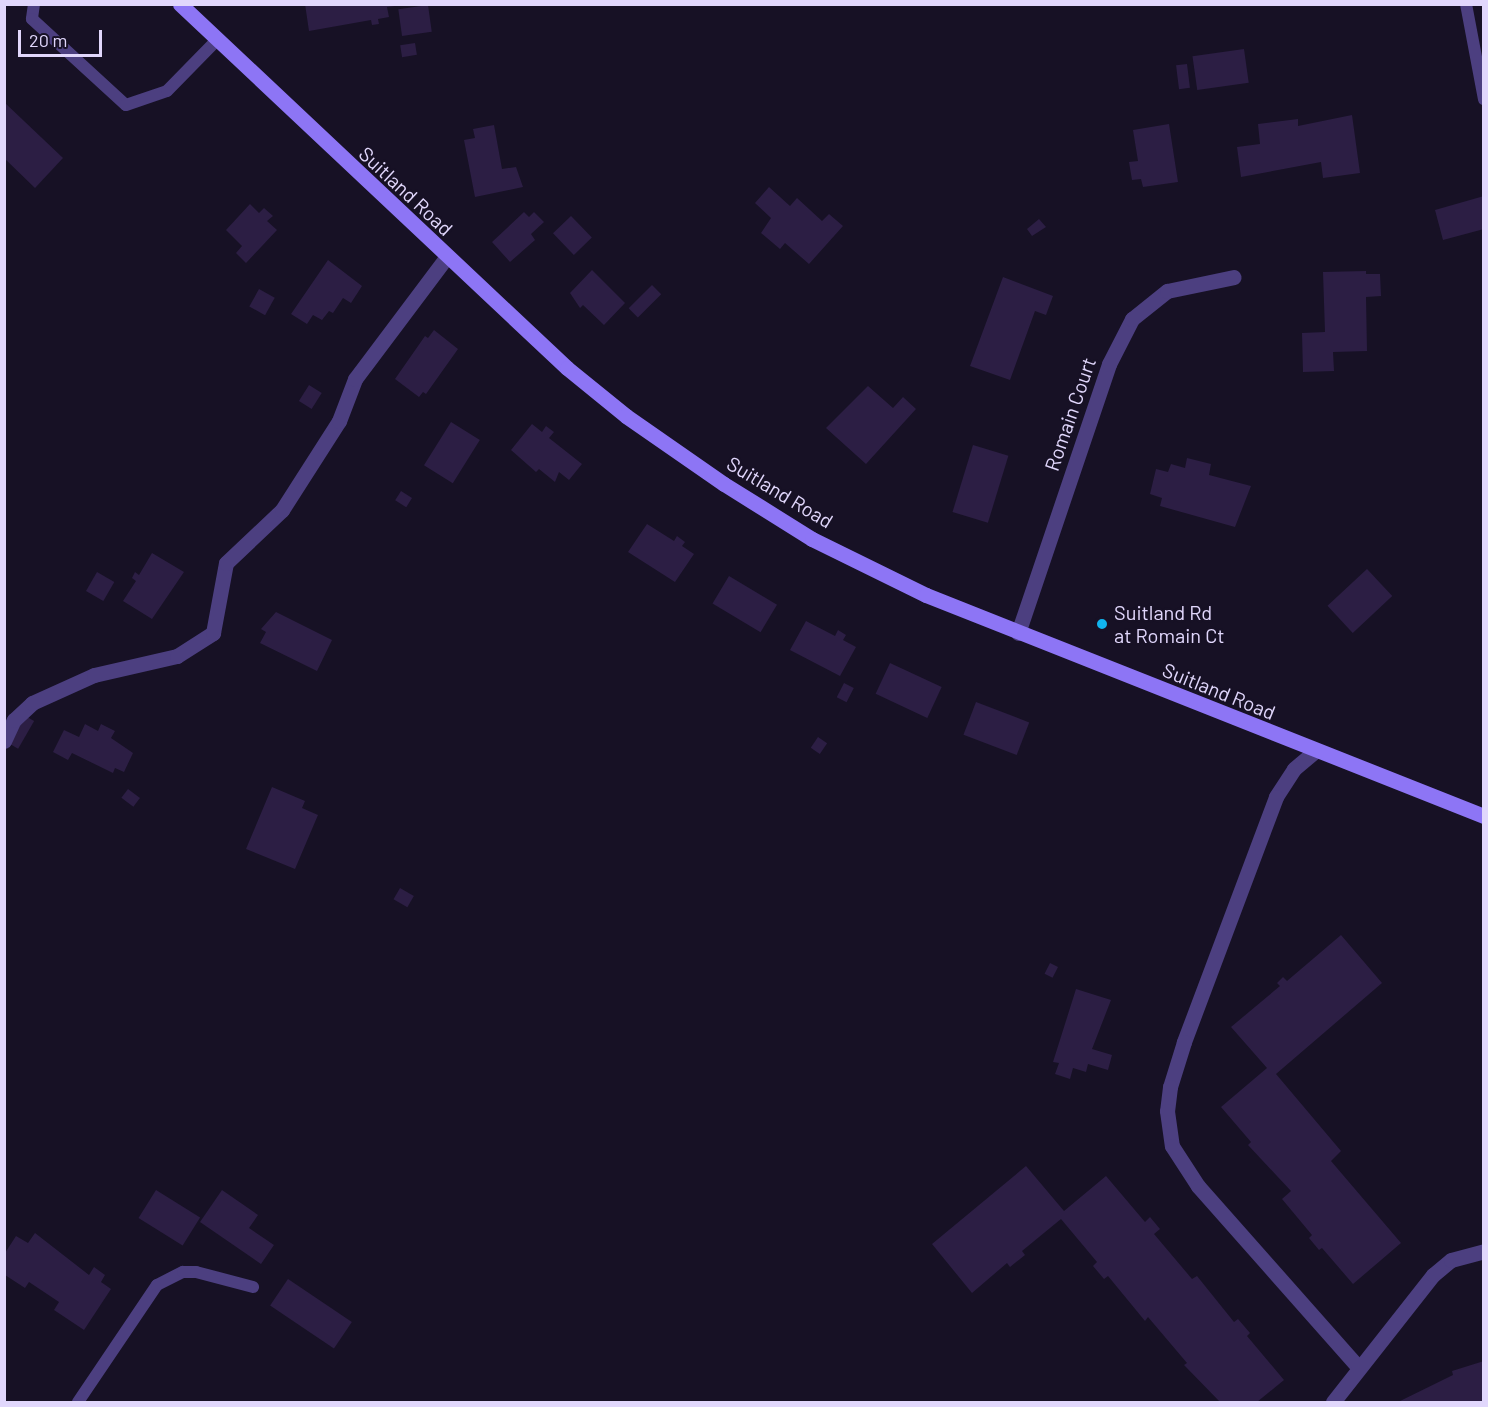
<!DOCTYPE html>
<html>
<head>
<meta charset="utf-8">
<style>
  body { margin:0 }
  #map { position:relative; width:1488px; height:1407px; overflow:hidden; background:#171125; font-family:Barlow,sans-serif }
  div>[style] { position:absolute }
  .building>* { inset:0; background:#2c1e44; transform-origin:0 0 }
  .lane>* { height:12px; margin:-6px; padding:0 6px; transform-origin:6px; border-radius:6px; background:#4c3f80 }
  .street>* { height:15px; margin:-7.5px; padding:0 7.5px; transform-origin:7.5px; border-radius:7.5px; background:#4c3f80 }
  .secondary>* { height:15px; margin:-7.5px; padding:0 7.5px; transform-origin:7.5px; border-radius:7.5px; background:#8d75f5 }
  .dots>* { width:16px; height:16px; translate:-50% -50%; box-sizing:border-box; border:3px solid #171125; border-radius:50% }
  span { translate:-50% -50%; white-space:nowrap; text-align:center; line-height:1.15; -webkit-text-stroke:4.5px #171125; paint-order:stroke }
  .street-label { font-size:20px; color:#e1d7fc }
  .poi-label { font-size:20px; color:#e1d7fc }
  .left { translate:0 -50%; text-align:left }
  .frame { position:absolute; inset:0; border:6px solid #e1d7fc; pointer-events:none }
  .scale { position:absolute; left:18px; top:30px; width:84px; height:27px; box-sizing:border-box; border:3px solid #e1d7fc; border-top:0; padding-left:8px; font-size:18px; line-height:21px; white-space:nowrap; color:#e1d7fc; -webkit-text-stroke:4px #171125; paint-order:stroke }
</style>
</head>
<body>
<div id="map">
  <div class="building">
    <i style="clip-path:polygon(305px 4px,395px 4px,395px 6px,387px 7px,389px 17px,378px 19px,379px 24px,372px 25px,371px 20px,309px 31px)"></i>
    <i style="left:428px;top:5px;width:27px;height:30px;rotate:82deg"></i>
    <i style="left:415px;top:43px;width:12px;height:15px;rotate:81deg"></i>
    <i style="left:1244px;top:49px;width:34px;height:52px;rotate:82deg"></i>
    <i style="left:1187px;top:64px;width:24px;height:11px;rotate:83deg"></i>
    <i style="clip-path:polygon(4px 102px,63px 158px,35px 188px,4px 158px)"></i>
    <i style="clip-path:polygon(1352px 115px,1360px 173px,1323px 178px,1321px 162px,1241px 177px,1237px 147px,1260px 144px,1258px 124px,1298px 119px,1298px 126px)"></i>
    <i style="clip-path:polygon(1169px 124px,1178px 182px,1143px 187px,1141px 179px,1132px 180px,1129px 162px,1138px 161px,1133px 130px)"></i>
    <i style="clip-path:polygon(494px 125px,502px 169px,516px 167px,523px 187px,475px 197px,464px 140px,475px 138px,473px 129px)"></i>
    <i style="clip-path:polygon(769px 187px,790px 206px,797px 198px,822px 221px,829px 214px,843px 226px,809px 264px,785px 243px,780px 249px,761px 233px,771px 218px,755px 203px)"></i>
    <i style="clip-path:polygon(1484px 196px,1484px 229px,1443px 240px,1435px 210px)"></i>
    <i style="clip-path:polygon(250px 204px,259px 213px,264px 208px,273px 216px,267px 221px,277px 230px,246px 263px,236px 253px,242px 246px,226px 230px)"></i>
    <i style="clip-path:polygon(524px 212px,529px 217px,534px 212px,544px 222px,531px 234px,535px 240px,510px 262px,492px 242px)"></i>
    <i style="left:571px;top:216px;width:30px;height:25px;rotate:46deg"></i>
    <i style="clip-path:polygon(1039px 219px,1046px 227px,1032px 236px,1027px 229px)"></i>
    <i style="clip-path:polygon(328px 260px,362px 286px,351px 303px,343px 298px,333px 313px,329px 311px,322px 320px,313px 315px,307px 324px,291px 314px)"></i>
    <i style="clip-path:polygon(592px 270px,625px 303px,604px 325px,583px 305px,580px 308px,570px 293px)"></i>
    <i style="clip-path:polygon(1366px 271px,1366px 274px,1380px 274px,1381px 296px,1366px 297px,1367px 351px,1333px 352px,1334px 371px,1303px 372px,1302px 333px,1325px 332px,1323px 272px)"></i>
    <i style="clip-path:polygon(1003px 277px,1053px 296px,1046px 315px,1035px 311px,1010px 380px,970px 366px)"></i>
    <i style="left:652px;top:285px;width:13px;height:33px;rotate:45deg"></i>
    <i style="left:259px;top:289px;width:18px;height:20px;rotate:29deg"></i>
    <i style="clip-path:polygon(434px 330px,458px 349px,426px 394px,423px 392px,419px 397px,395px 379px,425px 336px,428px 338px)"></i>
    <i style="left:309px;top:385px;width:15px;height:19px;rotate:32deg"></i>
    <i style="clip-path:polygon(868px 386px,893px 408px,903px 397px,916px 409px,866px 464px,826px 428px)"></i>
    <i style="left:451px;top:422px;width:34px;height:51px;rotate:32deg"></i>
    <i style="clip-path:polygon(532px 424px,542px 432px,546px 426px,554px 432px,549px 438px,582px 464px,569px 480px,559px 472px,555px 482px,539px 469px,536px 472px,511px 450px)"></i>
    <i style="left:973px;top:445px;width:37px;height:70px;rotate:17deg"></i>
    <i style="clip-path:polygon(1187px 458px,1211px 464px,1209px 475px,1251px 486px,1235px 527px,1160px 506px,1162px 498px,1150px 494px,1156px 469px,1168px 472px,1171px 464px,1185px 468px)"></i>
    <i style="left:401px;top:491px;width:13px;height:11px;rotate:32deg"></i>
    <i style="clip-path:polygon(647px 524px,674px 541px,677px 536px,685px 542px,682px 546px,694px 554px,675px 582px,628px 552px)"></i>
    <i style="clip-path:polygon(152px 553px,184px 572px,152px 619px,123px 601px,136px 581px,132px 578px,135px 572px,139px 575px)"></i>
    <i style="left:1367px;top:569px;width:37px;height:54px;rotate:47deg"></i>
    <i style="left:97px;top:572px;width:20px;height:22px;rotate:30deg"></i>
    <i style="left:729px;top:576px;width:56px;height:32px;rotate:31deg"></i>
    <i style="clip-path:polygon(276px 612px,332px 640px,317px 671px,260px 643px,266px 632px,261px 629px)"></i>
    <i style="clip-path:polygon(806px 621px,835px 636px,838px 630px,846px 635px,843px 640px,856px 647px,840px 676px,790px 650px)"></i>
    <i style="left:890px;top:663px;width:57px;height:34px;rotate:25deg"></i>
    <i style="left:844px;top:683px;width:11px;height:16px;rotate:27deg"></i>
    <i style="left:976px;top:702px;width:57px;height:35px;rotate:21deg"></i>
    <i style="left:22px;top:714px;width:14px;height:32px;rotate:30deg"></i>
    <i style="clip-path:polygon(85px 724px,98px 731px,101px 724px,115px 731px,111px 738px,133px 753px,124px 772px,115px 768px,113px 773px,72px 753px,68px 760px,53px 752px,64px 730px,79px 737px)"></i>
    <i style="left:818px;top:737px;width:11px;height:13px;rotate:34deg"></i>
    <i style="clip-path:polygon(272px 787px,305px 801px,302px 808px,318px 815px,295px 869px,246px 849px)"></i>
    <i style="left:128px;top:789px;width:15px;height:11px;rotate:37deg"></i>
    <i style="left:400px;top:888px;width:16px;height:13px;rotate:30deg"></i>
    <i style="clip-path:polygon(1341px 935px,1382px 983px,1276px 1074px,1341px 1151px,1331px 1161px,1401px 1243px,1353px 1284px,1322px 1248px,1319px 1250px,1309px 1238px,1312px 1235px,1282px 1199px,1291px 1191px,1248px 1145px,1251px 1142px,1221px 1107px,1267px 1068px,1231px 1027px,1280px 986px,1277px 983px,1283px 977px,1287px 981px)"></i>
    <i style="left:1050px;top:963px;width:9px;height:12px;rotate:27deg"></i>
    <i style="clip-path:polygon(1076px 989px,1111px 1000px,1092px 1049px,1112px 1055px,1108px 1070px,1088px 1064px,1086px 1072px,1073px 1068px,1070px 1079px,1055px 1074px,1059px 1063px,1053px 1062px)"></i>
    <i style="clip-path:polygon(1026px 1166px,1064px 1211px,1106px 1176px,1145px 1222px,1150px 1217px,1160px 1229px,1154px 1234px,1192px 1279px,1197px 1276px,1234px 1322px,1238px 1319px,1250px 1333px,1247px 1336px,1284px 1380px,1257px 1402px,1220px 1402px,1184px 1365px,1187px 1363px,1148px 1317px,1145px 1321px,1108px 1276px,1104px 1279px,1093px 1266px,1097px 1262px,1061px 1219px,1022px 1251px,1025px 1255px,1010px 1267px,1007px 1263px,972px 1293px,932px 1244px)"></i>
    <i style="left:156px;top:1190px;width:52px;height:33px;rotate:32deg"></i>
    <i style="clip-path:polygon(222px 1190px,258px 1215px,249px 1228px,274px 1245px,261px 1264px,200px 1222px)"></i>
    <i style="clip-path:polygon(35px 1233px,89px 1275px,94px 1267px,105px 1275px,101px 1282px,111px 1289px,84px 1330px,54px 1310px,59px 1302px,29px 1282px,25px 1288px,5px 1275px,5px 1253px,16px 1236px,28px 1243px)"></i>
    <i style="left:288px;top:1279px;width:77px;height:32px;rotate:34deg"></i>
    <i style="clip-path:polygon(1484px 1361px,1484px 1402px,1398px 1402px,1453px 1375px,1452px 1371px)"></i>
  </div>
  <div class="lane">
    <i style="left:34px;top:4px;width:15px;rotate:98deg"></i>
    <i style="left:32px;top:19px;width:127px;rotate:42.5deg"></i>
    <i style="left:126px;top:105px;width:43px;rotate:-18.9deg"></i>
    <i style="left:167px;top:91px;width:71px;rotate:-45.6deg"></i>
    <i style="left:1466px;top:4px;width:97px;rotate:79.3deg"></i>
    <i style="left:78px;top:1402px;width:141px;rotate:-56deg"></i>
    <i style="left:157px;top:1285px;width:29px;rotate:-27deg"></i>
    <i style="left:183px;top:1272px;width:13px"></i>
    <i style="left:196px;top:1272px;width:59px;rotate:14.7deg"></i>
  </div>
  <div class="street">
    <i style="left:1018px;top:633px;width:284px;rotate:-71.3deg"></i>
    <i style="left:1109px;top:364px;width:51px;rotate:-62.9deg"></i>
    <i style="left:1132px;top:319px;width:45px;rotate:-38.7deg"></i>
    <i style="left:1167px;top:291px;width:68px;rotate:-11.8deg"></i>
    <i style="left:4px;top:741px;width:23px;rotate:-65deg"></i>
    <i style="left:14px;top:720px;width:25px;rotate:-43deg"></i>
    <i style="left:32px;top:703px;width:68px;rotate:-24.3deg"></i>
    <i style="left:94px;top:675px;width:85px;rotate:-12.9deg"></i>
    <i style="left:177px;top:656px;width:43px;rotate:-32.6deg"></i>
    <i style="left:213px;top:633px;width:71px;rotate:-79.5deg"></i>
    <i style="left:226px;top:563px;width:77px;rotate:-43.4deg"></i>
    <i style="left:282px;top:510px;width:106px;rotate:-57.4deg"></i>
    <i style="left:339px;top:421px;width:45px;rotate:-69.1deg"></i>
    <i style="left:355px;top:379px;width:151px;rotate:-53.1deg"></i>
    <i style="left:1314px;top:752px;width:26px;rotate:140deg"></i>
    <i style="left:1294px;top:769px;width:33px;rotate:123deg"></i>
    <i style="left:1276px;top:797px;width:262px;rotate:110.6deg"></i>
    <i style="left:1184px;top:1042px;width:47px;rotate:107.3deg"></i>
    <i style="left:1170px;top:1087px;width:24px;rotate:97deg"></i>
    <i style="left:1167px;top:1111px;width:35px;rotate:82deg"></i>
    <i style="left:1172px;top:1146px;width:48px;rotate:57deg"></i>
    <i style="left:1198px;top:1186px;width:242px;rotate:48.5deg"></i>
    <i style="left:1333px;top:1402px;width:162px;rotate:-51.8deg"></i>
    <i style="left:1433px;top:1275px;width:23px;rotate:-40deg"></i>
    <i style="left:1451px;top:1260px;width:34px;rotate:-15deg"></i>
  </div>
  <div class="secondary">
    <i style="left:180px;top:4px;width:531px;rotate:43.25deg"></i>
    <i style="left:567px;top:368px;width:76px;rotate:39.1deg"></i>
    <i style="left:626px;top:416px;width:119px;rotate:34.8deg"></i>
    <i style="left:724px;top:484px;width:104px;rotate:32deg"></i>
    <i style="left:812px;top:539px;width:127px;rotate:26.2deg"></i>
    <i style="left:926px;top:595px;width:600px;rotate:21.61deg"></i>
  </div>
  <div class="dots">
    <i style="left:1102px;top:624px;background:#11b4ee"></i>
  </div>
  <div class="street-label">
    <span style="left:406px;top:191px;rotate:43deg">Suitland Road</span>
    <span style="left:1070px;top:414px;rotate:-71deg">Romain Court</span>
    <span style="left:780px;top:492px;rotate:31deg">Suitland Road</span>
    <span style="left:1219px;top:691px;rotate:22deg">Suitland Road</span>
  </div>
  <div class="poi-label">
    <span class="left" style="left:1114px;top:624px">Suitland Rd<br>at Romain Ct</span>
  </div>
  <div class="frame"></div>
  <div class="scale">20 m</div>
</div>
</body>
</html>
